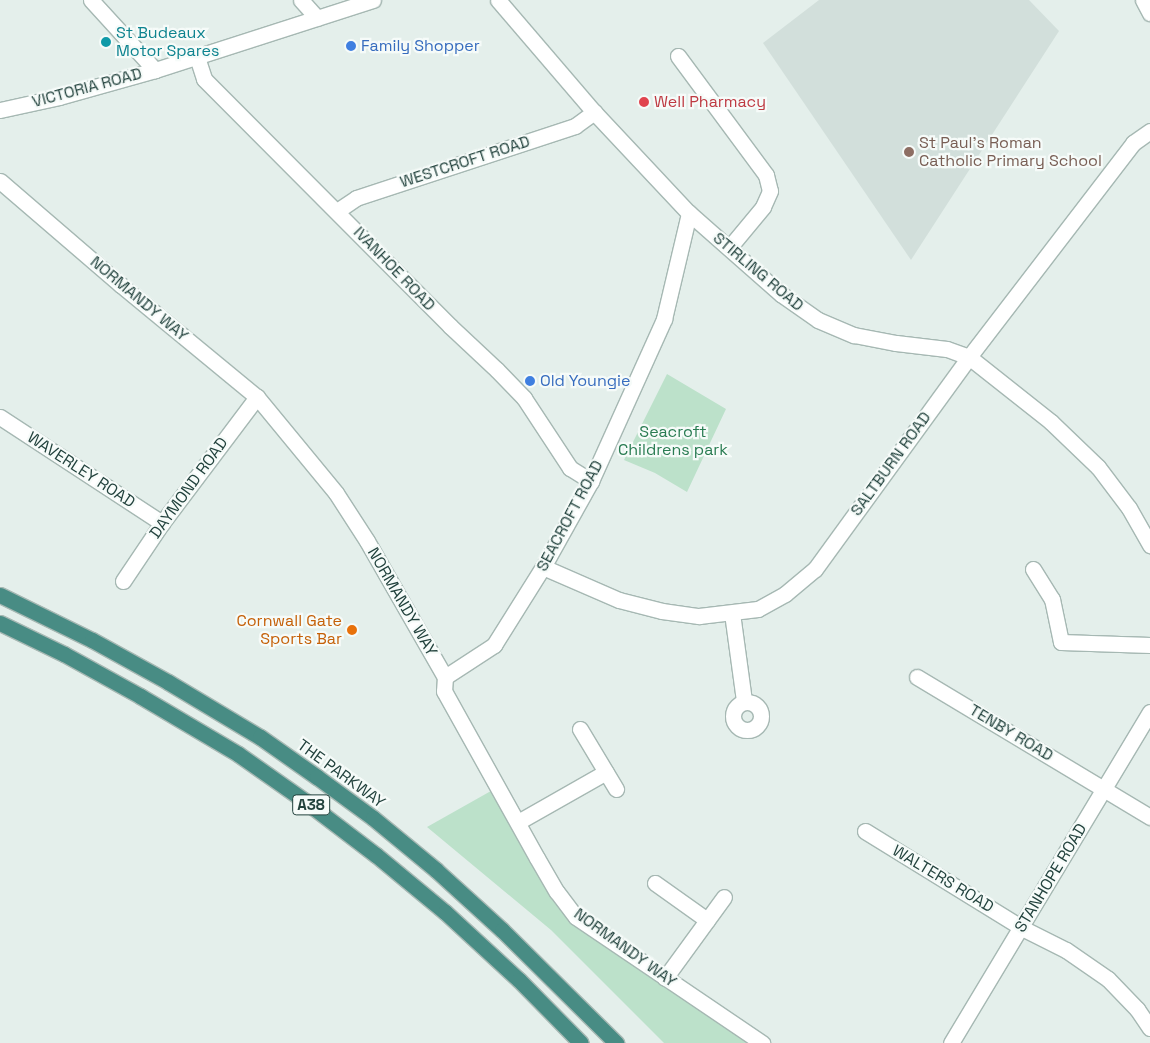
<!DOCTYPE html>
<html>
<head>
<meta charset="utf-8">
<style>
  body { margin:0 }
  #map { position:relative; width:1150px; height:1043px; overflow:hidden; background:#e4efeb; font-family:"Space Grotesk",sans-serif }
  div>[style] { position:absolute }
  .built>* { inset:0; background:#d2dfdb }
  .green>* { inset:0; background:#bce1ca }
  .roads { filter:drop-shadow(1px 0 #a6b8b3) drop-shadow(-1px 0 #a6b8b3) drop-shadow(0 1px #a6b8b3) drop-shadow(0 -1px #a6b8b3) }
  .minor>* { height:15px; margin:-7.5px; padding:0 7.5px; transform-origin:7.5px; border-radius:7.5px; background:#fff }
  .minor>.ring { margin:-7.5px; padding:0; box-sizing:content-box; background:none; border:15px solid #fff; border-radius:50% }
  .tertiary>* { height:15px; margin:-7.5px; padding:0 7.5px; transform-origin:7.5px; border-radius:7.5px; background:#fff }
  .trunk>* { height:15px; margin:-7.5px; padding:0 7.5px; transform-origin:7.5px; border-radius:7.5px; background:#488c84 }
  .dots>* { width:14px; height:14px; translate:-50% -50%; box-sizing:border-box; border:2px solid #f6fbf9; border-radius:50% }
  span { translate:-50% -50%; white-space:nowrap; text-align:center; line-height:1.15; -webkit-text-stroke:4.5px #f6fbf9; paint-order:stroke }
  .shield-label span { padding:1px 4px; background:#f6fbf9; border:1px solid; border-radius:4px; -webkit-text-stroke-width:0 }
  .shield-label { font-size:15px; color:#22423d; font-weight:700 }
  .culture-label { font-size:16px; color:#0d838f }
  .left { translate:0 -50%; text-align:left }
  .shop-label { font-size:16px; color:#366cbe }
  .street-label { font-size:16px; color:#22423d }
  .health-label { font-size:16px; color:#be3a42 }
  .education-label { font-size:16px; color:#785e54 }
  .park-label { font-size:16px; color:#297c52 }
  .food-label { font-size:16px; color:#c56008 }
  .right { translate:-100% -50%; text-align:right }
</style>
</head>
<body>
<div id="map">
  <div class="built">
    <i style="clip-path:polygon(819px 0,1029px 0,1059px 31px,911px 260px,763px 43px)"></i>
  </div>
  <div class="green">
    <i style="clip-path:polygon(667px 374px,726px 409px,687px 492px,655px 473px,624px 460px)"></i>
    <i style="clip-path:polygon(498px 787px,576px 917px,762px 1043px,664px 1043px,551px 930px,427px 827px)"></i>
  </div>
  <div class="roads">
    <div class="minor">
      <i style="left:91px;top:0;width:95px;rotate:47.6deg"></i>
      <i style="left:301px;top:0;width:24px;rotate:48deg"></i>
      <i style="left:498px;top:0;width:148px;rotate:49.4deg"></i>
      <i style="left:594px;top:112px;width:139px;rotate:46.8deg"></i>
      <i style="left:689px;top:213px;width:123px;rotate:41.4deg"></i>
      <i style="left:781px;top:294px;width:45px;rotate:35.1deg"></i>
      <i style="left:818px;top:320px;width:39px;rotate:23deg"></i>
      <i style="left:854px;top:335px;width:43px;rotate:10.8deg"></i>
      <i style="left:896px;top:343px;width:51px;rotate:6.7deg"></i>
      <i style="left:947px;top:349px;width:23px;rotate:20deg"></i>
      <i style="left:969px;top:357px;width:105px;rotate:38.4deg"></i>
      <i style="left:1051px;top:422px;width:65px;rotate:43.8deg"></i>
      <i style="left:1098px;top:467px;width:51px;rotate:52.9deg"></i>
      <i style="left:1129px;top:508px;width:43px;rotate:60.4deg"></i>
      <i style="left:1143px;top:0;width:15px;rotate:62deg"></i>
      <i style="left:678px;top:56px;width:148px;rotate:53.5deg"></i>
      <i style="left:766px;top:175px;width:16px;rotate:76deg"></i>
      <i style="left:770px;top:191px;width:17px;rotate:114deg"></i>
      <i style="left:763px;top:207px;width:53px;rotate:129.7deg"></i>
      <i style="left:197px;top:57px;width:23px;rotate:72deg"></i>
      <i style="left:204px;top:79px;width:349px;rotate:45.1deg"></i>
      <i style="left:450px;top:326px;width:64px;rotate:43.1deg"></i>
      <i style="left:497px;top:370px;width:39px;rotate:46deg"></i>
      <i style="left:524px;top:398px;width:84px;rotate:56.7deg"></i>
      <i style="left:570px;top:468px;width:25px;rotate:32deg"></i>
      <i style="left:0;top:181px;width:160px;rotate:40.7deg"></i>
      <i style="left:121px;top:285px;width:176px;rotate:39.5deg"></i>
      <i style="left:257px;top:397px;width:124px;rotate:50.5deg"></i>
      <i style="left:336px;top:493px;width:57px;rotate:57.1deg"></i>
      <i style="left:367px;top:541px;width:157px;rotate:60.2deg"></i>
      <i style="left:445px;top:677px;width:14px;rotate:94deg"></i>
      <i style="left:444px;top:691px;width:191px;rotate:60.9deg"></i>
      <i style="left:537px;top:858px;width:39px;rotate:60deg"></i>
      <i style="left:557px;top:892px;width:31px;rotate:53deg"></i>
      <i style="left:576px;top:917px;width:225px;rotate:34.1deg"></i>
      <i style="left:337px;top:211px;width:23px;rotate:-34deg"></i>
      <i style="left:356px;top:198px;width:231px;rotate:-18.2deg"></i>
      <i style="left:575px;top:126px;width:24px;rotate:-36deg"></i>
      <i style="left:0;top:417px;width:194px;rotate:33.2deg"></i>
      <i style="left:543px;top:567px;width:83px;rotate:23.5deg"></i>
      <i style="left:619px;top:600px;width:44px;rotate:14.3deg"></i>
      <i style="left:662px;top:611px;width:37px;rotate:8deg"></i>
      <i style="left:699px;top:616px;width:59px;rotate:-6.8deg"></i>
      <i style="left:758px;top:609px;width:31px;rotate:-29deg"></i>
      <i style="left:785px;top:594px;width:39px;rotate:-40deg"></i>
      <i style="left:815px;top:569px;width:262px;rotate:-54deg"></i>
      <i style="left:969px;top:357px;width:270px;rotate:-52.5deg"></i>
      <i style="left:1133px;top:143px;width:21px;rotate:-35deg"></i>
      <i style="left:1033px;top:569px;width:36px;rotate:58deg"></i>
      <i style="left:1052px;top:599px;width:44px;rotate:78.2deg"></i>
      <i style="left:1061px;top:642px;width:89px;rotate:1.9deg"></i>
      <i style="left:123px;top:581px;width:70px;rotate:-56.1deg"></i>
      <i style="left:162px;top:523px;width:158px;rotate:-53deg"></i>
      <i style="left:732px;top:613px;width:89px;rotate:82.2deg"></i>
      <i style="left:445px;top:677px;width:59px;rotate:-33.1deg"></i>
      <i style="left:494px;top:645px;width:92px;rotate:-57.9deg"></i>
      <i style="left:543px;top:567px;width:98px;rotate:-60.8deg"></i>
      <i style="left:591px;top:481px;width:178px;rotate:-65.7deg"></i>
      <i style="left:664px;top:319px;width:109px;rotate:-76.7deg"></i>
      <i style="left:917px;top:677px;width:272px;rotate:31deg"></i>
      <i class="ring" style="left:733px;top:702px;width:13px;height:13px"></i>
      <i style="left:580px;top:729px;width:70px;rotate:59deg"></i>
      <i style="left:518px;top:822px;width:101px;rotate:-29.6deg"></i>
      <i style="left:865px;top:831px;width:185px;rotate:31.7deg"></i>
      <i style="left:1022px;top:928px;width:49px;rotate:26.6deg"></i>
      <i style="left:1066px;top:950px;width:51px;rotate:34.6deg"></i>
      <i style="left:1108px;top:979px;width:42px;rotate:46deg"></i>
      <i style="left:1137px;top:1009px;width:23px;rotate:56deg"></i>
      <i style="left:655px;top:883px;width:64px;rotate:35.4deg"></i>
      <i style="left:665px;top:978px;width:100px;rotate:-53.9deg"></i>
      <i style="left:951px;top:1043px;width:386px;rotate:-59deg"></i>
    </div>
    <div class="tertiary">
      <i style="left:0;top:110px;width:60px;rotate:-12.4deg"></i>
      <i style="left:59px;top:97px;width:100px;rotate:-15.7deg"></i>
      <i style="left:155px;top:70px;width:229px;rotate:-17.8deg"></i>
    </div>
    <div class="trunk">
      <i style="left:0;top:595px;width:102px;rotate:26.1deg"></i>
      <i style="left:92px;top:640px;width:87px;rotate:28.9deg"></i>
      <i style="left:168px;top:682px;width:107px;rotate:30.9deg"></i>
      <i style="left:260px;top:737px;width:70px;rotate:35.1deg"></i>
      <i style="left:317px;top:777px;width:69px;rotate:36.2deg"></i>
      <i style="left:373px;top:818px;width:82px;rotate:39.5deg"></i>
      <i style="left:436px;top:870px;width:89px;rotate:42.3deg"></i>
      <i style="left:502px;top:930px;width:161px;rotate:44.7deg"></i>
      <i style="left:0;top:623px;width:71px;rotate:25.8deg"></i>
      <i style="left:64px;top:654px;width:87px;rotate:28.9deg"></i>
      <i style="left:140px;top:696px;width:114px;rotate:30.6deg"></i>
      <i style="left:238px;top:754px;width:82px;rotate:35deg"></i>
      <i style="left:305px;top:801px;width:89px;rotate:37.3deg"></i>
      <i style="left:376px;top:855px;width:89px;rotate:39.6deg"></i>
      <i style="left:445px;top:912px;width:100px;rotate:42.6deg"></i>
      <i style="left:519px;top:980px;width:88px;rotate:45.5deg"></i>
    </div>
  </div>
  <div class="dots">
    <i style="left:106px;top:42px;background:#0f9aa8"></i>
    <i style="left:351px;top:46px;background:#3f7fe0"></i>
    <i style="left:644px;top:102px;background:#e0444e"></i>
    <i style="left:909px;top:152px;background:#8d6e63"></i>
    <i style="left:530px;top:381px;background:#3f7fe0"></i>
    <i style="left:352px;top:630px;background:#e8710a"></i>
  </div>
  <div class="shield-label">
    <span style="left:311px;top:805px">A38</span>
  </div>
  <div class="culture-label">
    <span class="left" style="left:116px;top:42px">St Budeaux<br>Motor Spares</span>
  </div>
  <div class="shop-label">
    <span class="left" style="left:361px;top:46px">Family Shopper</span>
    <span class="left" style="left:540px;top:381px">Old Youngie</span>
  </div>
  <div class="street-label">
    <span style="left:87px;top:88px;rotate:-15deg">VICTORIA ROAD</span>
    <span style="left:465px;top:162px;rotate:-18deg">WESTCROFT ROAD</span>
    <span style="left:394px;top:269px;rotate:46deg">IVANHOE ROAD</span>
    <span style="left:758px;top:272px;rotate:40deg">STIRLING ROAD</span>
    <span style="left:139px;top:299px;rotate:40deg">NORMANDY WAY</span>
    <span style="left:891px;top:464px;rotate:-54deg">SALTBURN ROAD</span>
    <span style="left:81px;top:470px;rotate:33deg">WAVERLEY ROAD</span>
    <span style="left:189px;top:488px;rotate:-54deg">DAYMOND ROAD</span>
    <span style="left:570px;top:516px;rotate:-62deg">SEACROFT ROAD</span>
    <span style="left:402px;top:602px;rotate:60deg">NORMANDY WAY</span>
    <span style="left:1011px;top:733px;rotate:31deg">TENBY ROAD</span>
    <span style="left:341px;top:774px;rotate:36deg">THE PARKWAY</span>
    <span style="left:1051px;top:878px;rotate:-59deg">STANHOPE ROAD</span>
    <span style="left:943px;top:879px;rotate:31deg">WALTERS ROAD</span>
    <span style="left:625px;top:948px;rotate:36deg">NORMANDY WAY</span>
  </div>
  <div class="health-label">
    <span class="left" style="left:654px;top:102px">Well Pharmacy</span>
  </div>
  <div class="education-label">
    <span class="left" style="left:919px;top:152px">St Paul's Roman<br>Catholic Primary School</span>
  </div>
  <div class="park-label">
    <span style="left:673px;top:441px">Seacroft<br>Childrens park</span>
  </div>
  <div class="food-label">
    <span class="right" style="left:342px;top:630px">Cornwall Gate<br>Sports Bar</span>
  </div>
</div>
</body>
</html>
